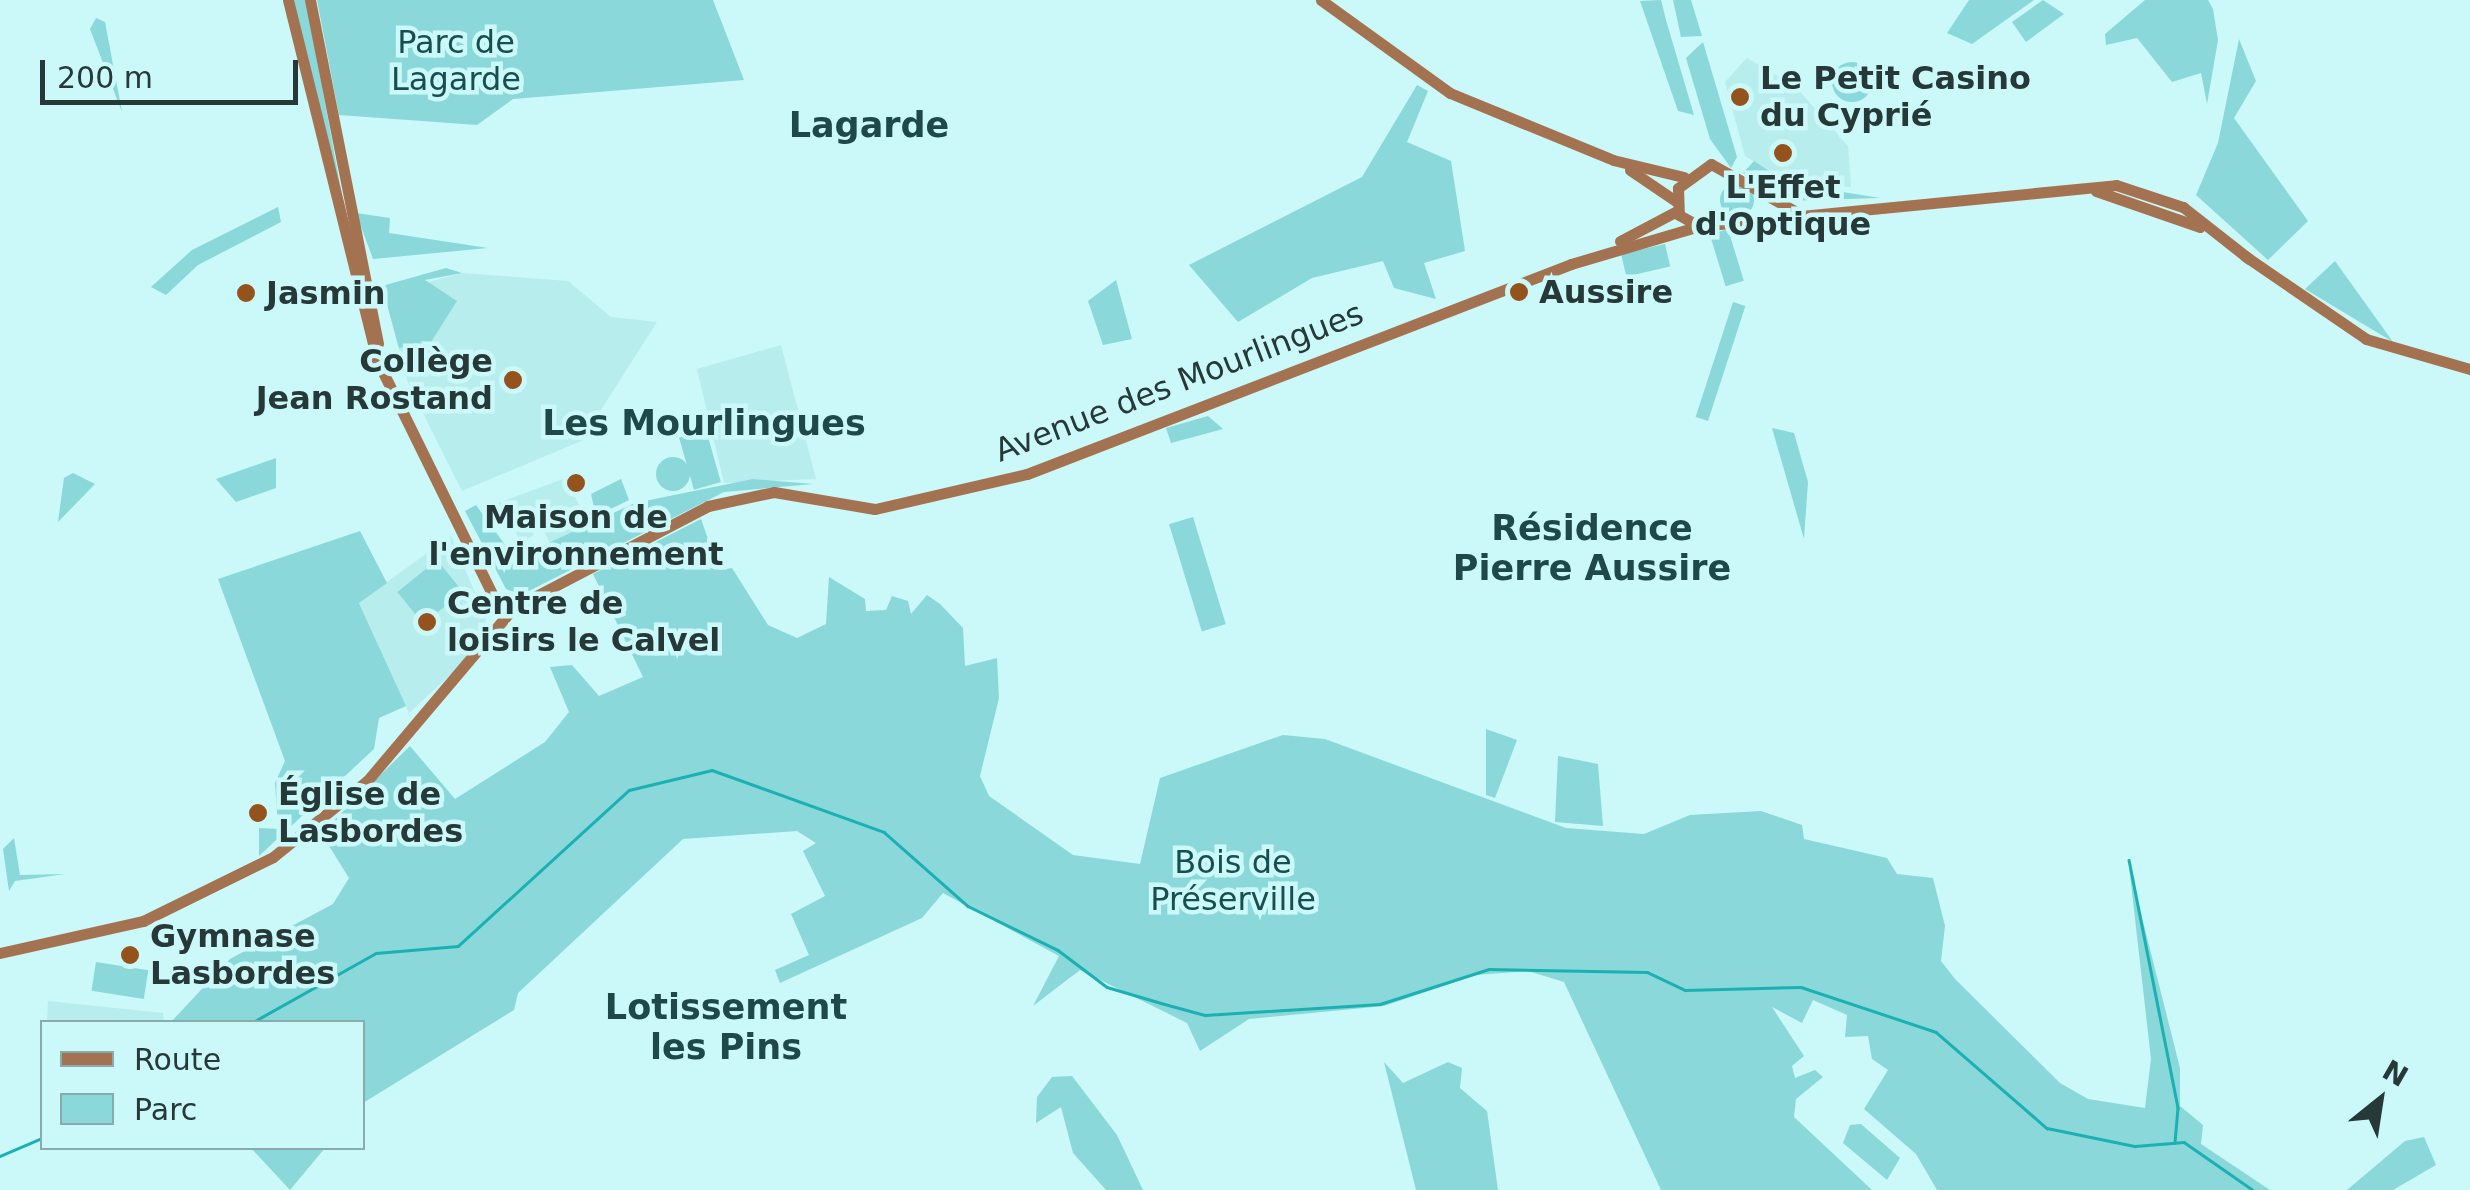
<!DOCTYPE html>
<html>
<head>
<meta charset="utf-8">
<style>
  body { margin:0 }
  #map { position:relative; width:2470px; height:1190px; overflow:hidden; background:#cbf8f8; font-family:"DejaVu Sans",sans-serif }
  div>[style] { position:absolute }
  .built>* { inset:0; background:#b7eded }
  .green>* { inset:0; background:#8ad8d9; transform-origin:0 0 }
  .round { border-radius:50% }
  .stream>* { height:2.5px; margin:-1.25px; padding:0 1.25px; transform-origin:1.25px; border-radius:1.25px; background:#1bb0b2 }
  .secondary>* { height:11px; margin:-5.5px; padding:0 5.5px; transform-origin:5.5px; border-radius:5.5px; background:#a37351 }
  .dots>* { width:28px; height:28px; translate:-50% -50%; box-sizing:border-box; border:5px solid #cbf8f8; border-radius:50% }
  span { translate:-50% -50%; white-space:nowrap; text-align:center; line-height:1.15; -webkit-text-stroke:9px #cbf8f8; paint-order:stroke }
  .park-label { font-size:32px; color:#174f50 }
  .poi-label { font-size:32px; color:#263838; font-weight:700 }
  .left { translate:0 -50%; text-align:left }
  .right { translate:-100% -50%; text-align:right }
  .street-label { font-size:32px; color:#263838 }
  .neighbourhood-label { font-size:35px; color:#1f4848; font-weight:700 }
  .legend { position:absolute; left:40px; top:1020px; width:325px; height:130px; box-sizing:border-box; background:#cbf8f8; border:2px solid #89abab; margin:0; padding:12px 18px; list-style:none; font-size:30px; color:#263838 }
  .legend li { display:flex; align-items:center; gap:20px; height:50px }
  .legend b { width:50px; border:2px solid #89abab }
  .north { position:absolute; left:2330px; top:1050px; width:100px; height:100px; -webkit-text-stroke:8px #cbf8f8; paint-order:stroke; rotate:30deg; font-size:28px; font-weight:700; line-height:40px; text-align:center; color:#263838 }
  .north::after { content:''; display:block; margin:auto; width:35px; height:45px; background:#263838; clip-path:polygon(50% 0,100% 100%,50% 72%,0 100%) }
  .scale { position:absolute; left:40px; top:60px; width:258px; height:45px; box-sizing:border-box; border:5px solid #263838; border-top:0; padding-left:12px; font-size:30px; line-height:35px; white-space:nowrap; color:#263838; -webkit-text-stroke:8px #cbf8f8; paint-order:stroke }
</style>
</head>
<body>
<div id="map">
  <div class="built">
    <i style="clip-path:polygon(1747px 58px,1796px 87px,1848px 146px,1851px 187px,1787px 183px,1745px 156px,1725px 82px)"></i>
    <i style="clip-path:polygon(462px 273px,568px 281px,611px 317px,657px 322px,581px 441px,462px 491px,408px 383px,384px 294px)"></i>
    <i style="clip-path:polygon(781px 345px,816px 479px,724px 483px,697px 369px)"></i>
    <i style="clip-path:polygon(566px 478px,590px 528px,552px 547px,531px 507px,522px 513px,534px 535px,521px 542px,498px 503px)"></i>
    <i style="clip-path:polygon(451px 536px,486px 619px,478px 649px,409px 713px,359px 602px)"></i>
    <i style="clip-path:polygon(48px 1001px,163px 1013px,164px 1022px,47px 1022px)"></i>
  </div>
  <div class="green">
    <i style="clip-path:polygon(292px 0,306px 0,351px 244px)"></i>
    <i style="clip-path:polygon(317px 0,713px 0,744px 80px,513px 99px,477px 125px,339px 115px)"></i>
    <i style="clip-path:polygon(1661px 0,1666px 20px,1694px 115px,1678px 111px,1640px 1px)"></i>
    <i style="clip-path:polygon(1673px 0,1691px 0,1702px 36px,1681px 37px)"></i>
    <i style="clip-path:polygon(1969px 0,2034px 0,1972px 44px,1947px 33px)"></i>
    <i style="clip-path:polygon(2043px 0,2064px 14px,2026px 42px,2012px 22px)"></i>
    <i style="clip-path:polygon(2145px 0,2208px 0,2213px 9px,2218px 40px,2207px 104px,2201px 73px,2172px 82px,2137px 38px,2106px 45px,2105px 34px)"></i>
    <i style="clip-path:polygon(96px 18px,105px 22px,122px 112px,90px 29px)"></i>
    <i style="clip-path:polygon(2239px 39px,2256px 81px,2234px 118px,2308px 221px,2268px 260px,2196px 195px,2218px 143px)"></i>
    <i style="clip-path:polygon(1703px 42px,1737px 157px,1731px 168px,1710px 139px,1686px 58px)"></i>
    <i class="round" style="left:1832px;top:62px;width:40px;height:40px"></i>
    <i style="clip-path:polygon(1417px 85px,1428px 91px,1407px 142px,1451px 161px,1465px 251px,1424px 263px,1436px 299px,1394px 288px,1383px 261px,1312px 278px,1238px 322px,1189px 265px,1362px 177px)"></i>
    <i style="clip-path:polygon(1754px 161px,1787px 183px,1880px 198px,1784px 201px,1743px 173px)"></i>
    <i class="round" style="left:1720px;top:183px;width:34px;height:34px"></i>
    <i style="clip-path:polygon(278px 207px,281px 222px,198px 265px,166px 295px,151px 287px,192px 250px)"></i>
    <i style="clip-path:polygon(356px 213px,390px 218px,389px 233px,488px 248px,373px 259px)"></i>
    <i style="left:1728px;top:229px;width:54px;height:19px;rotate:73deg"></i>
    <i style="left:1665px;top:244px;width:23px;height:45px;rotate:77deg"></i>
    <i style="clip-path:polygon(2335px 261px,2393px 342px,2305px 289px)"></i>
    <i style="clip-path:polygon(446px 268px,462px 273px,425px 280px,457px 301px,431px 342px,399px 348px,382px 286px)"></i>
    <i style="clip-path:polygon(1116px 280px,1132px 339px,1103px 345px,1088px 301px)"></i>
    <i style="left:1733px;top:302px;width:13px;height:121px;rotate:18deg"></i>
    <i style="clip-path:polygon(1208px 416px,1223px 429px,1171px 443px,1166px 428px)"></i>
    <i style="clip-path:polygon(1772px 428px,1794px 433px,1808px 482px,1804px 539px)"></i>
    <i style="left:706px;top:430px;width:54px;height:28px;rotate:74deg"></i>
    <i class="round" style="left:656px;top:457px;width:34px;height:34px"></i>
    <i style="clip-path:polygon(276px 458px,276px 488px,236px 502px,216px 479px)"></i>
    <i style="clip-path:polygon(73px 473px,95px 484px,58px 522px,64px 478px)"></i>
    <i style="clip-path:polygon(621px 479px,629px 500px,596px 516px,591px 494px)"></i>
    <i style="clip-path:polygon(753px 479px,813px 484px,724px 492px,521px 595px,506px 589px,465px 511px,476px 505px,506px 546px,527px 553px,635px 503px)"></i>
    <i style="left:1193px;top:517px;width:112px;height:25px;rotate:73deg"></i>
    <i style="clip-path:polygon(701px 519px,719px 570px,732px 568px,768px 625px,797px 638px,826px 624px,829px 577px,865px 599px,866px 611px,886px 610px,892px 596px,908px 601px,911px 614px,927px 595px,940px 604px,963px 628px,965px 666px,997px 658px,999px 698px,980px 776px,989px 796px,1073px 855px,1140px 864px,1160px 778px,1283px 735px,1325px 739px,1566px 828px,1644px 834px,1690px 815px,1761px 811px,1802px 825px,1804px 839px,1887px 858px,1897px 874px,1933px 878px,1945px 926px,1941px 961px,1955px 979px,2060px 1083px,2088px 1099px,2145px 1108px,2151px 1059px,2129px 866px,2180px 1068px,2180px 1106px,2203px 1125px,2201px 1144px,2270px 1190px,1937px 1190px,1916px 1154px,1864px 1109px,1888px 1070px,1872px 1059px,1868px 1036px,1845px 1037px,1847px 1015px,1813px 1000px,1802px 1023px,1772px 1007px,1804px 1056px,1792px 1066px,1795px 1078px,1815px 1070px,1823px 1077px,1796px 1099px,1794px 1117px,1872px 1190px,1661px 1190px,1564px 982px,1528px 971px,1476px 975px,1384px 1006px,1249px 1019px,1200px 1051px,1187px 1023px,1080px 970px,1033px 1006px,1059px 956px,943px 893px,922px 918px,780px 983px,775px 970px,809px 955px,791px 914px,825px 896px,803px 851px,816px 843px,797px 831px,683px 839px,518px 993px,514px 1010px,363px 1103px,362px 1022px,171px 1022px,230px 959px,333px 904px,349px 878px,321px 833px,410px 746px,455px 799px,545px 742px,569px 712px,550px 667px,572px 665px,599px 696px,643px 677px,593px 574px)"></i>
    <i style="clip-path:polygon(360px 531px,387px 583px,359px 603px,406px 706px,379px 718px,374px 749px,259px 856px,259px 828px,278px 829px,275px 783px,285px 761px,218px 579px)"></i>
    <i style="left:437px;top:560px;width:41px;height:51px;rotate:51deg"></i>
    <i style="clip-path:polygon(1486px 729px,1517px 740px,1495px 798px,1486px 795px)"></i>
    <i style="clip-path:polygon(1558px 756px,1598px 764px,1603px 826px,1555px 822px)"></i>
    <i style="clip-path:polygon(14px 838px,20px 875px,65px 874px,15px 881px,9px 891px,3px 849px)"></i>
    <i style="left:96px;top:962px;width:53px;height:29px;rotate:9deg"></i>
    <i style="clip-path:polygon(1384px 1062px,1403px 1083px,1448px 1062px,1462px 1068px,1460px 1088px,1487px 1111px,1498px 1190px,1416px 1190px)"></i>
    <i style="clip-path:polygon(1072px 1076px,1117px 1135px,1143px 1190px,1106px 1190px,1073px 1153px,1061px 1107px,1036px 1123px,1037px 1097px,1052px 1077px)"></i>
    <i style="clip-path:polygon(1861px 1124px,1900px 1158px,1887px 1180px,1843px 1143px,1850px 1125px)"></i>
    <i style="clip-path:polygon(2424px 1137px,2436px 1165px,2393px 1190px,2347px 1190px,2405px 1141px)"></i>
    <i style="clip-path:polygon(251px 1148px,325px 1148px,290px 1190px)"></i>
  </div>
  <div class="stream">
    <i style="left:2129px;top:860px;width:253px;rotate:78.8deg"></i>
    <i style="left:2178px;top:1108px;width:35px;rotate:95deg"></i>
    <i style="left:253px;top:1022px;width:141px;rotate:-29.3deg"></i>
    <i style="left:376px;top:953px;width:82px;rotate:-4.9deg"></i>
    <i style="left:458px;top:946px;width:231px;rotate:-42.4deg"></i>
    <i style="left:629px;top:790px;width:85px;rotate:-13.5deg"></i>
    <i style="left:712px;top:770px;width:183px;rotate:19.8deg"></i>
    <i style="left:884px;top:832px;width:112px;rotate:41.4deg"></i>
    <i style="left:968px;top:906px;width:100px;rotate:26.1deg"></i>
    <i style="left:1058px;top:950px;width:61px;rotate:37.1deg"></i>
    <i style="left:1107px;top:987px;width:56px;rotate:16.5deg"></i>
    <i style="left:1161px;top:1003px;width:46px;rotate:15.3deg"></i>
    <i style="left:1205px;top:1015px;width:175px;rotate:-3.6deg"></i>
    <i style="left:1380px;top:1004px;width:114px;rotate:-17.8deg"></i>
    <i style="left:1489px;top:969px;width:158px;rotate:1.1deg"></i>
    <i style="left:1647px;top:972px;width:42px;rotate:25.3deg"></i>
    <i style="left:1685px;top:990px;width:116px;rotate:-1.5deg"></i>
    <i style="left:1801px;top:987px;width:142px;rotate:18.4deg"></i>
    <i style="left:1936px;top:1032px;width:147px;rotate:40.9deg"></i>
    <i style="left:2047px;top:1128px;width:90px;rotate:11.6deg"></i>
    <i style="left:2135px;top:1146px;width:49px;rotate:-4.7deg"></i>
    <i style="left:2184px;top:1142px;width:84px;rotate:34.8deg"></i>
    <i style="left:0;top:1156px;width:46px;rotate:-23.2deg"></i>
  </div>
  <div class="secondary">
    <i style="left:288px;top:0;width:371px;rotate:76.1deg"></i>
    <i style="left:377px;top:360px;width:288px;rotate:63.8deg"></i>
    <i style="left:310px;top:0;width:350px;rotate:78.8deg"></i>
    <i style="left:1321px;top:0;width:159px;rotate:35.8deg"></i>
    <i style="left:1450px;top:93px;width:176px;rotate:22.3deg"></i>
    <i style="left:1613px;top:160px;width:73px;rotate:13.5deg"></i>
    <i style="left:1630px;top:170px;width:57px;rotate:34.2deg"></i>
    <i style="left:2096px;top:191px;width:110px;rotate:19.1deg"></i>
    <i style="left:1793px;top:210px;width:94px;rotate:-150.7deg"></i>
    <i style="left:1711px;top:164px;width:41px;rotate:144deg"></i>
    <i style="left:1678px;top:188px;width:27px;rotate:88deg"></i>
    <i style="left:1679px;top:215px;width:23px;rotate:29deg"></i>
    <i style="left:1699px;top:226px;width:419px;rotate:-5.6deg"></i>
    <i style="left:2116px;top:185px;width:71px;rotate:18.2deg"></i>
    <i style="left:2183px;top:207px;width:84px;rotate:38.2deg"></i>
    <i style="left:1620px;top:241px;width:64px;rotate:-27.8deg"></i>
    <i style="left:2245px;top:256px;width:147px;rotate:34.4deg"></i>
    <i style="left:2366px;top:339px;width:108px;rotate:16.1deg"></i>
    <i style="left:0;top:953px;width:147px;rotate:-12.6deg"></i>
    <i style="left:143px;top:921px;width:145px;rotate:-26.2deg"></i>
    <i style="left:273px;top:857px;width:121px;rotate:-39deg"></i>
    <i style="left:367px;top:781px;width:226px;rotate:-49.8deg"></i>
    <i style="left:513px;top:608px;width:220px;rotate:-27.6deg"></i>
    <i style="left:708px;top:506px;width:67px;rotate:-12deg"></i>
    <i style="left:774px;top:492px;width:102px;rotate:9.6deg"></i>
    <i style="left:875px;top:509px;width:156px;rotate:-13deg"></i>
    <i style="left:1027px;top:474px;width:583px;rotate:-21.11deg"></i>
    <i style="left:1571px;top:264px;width:134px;rotate:-16.5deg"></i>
  </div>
  <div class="dots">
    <i style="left:1740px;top:97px;background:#94531d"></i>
    <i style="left:1783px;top:153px;background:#94531d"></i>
    <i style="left:1519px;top:292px;background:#94531d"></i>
    <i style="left:246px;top:293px;background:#94531d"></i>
    <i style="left:513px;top:380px;background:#94531d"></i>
    <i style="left:576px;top:483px;background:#94531d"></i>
    <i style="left:427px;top:622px;background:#94531d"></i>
    <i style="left:258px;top:813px;background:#94531d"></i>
    <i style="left:130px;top:955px;background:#94531d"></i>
  </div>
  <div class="park-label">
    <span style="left:456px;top:61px">Parc de<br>Lagarde</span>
    <span style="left:1233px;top:881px">Bois de<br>Préserville</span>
  </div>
  <div class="poi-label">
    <span class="left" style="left:1760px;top:97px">Le Petit Casino<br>du Cyprié</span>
    <span style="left:1783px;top:206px">L'Effet<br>d'Optique</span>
    <span class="left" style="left:1539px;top:292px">Aussire</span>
    <span class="left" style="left:266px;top:293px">Jasmin</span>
    <span class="right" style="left:493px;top:380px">Collège<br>Jean Rostand</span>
    <span style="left:576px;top:536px">Maison de<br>l'environnement</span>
    <span class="left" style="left:447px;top:622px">Centre de<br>loisirs le Calvel</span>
    <span class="left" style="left:278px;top:813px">Église de<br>Lasbordes</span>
    <span class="left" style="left:150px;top:955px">Gymnase<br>Lasbordes</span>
  </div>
  <div class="street-label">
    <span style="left:1179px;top:382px;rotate:-21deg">Avenue des Mourlingues</span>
  </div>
  <div class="neighbourhood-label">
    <span style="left:869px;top:125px">Lagarde</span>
    <span style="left:704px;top:423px">Les Mourlingues</span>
    <span style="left:1592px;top:548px">Résidence<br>Pierre Aussire</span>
    <span style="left:726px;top:1027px">Lotissement<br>les Pins</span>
  </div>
  <ul class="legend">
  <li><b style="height:12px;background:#a37351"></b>Route</li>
  <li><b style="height:28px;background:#8ad8d9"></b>Parc</li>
  </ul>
  <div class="north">N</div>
  <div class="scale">200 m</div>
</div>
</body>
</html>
